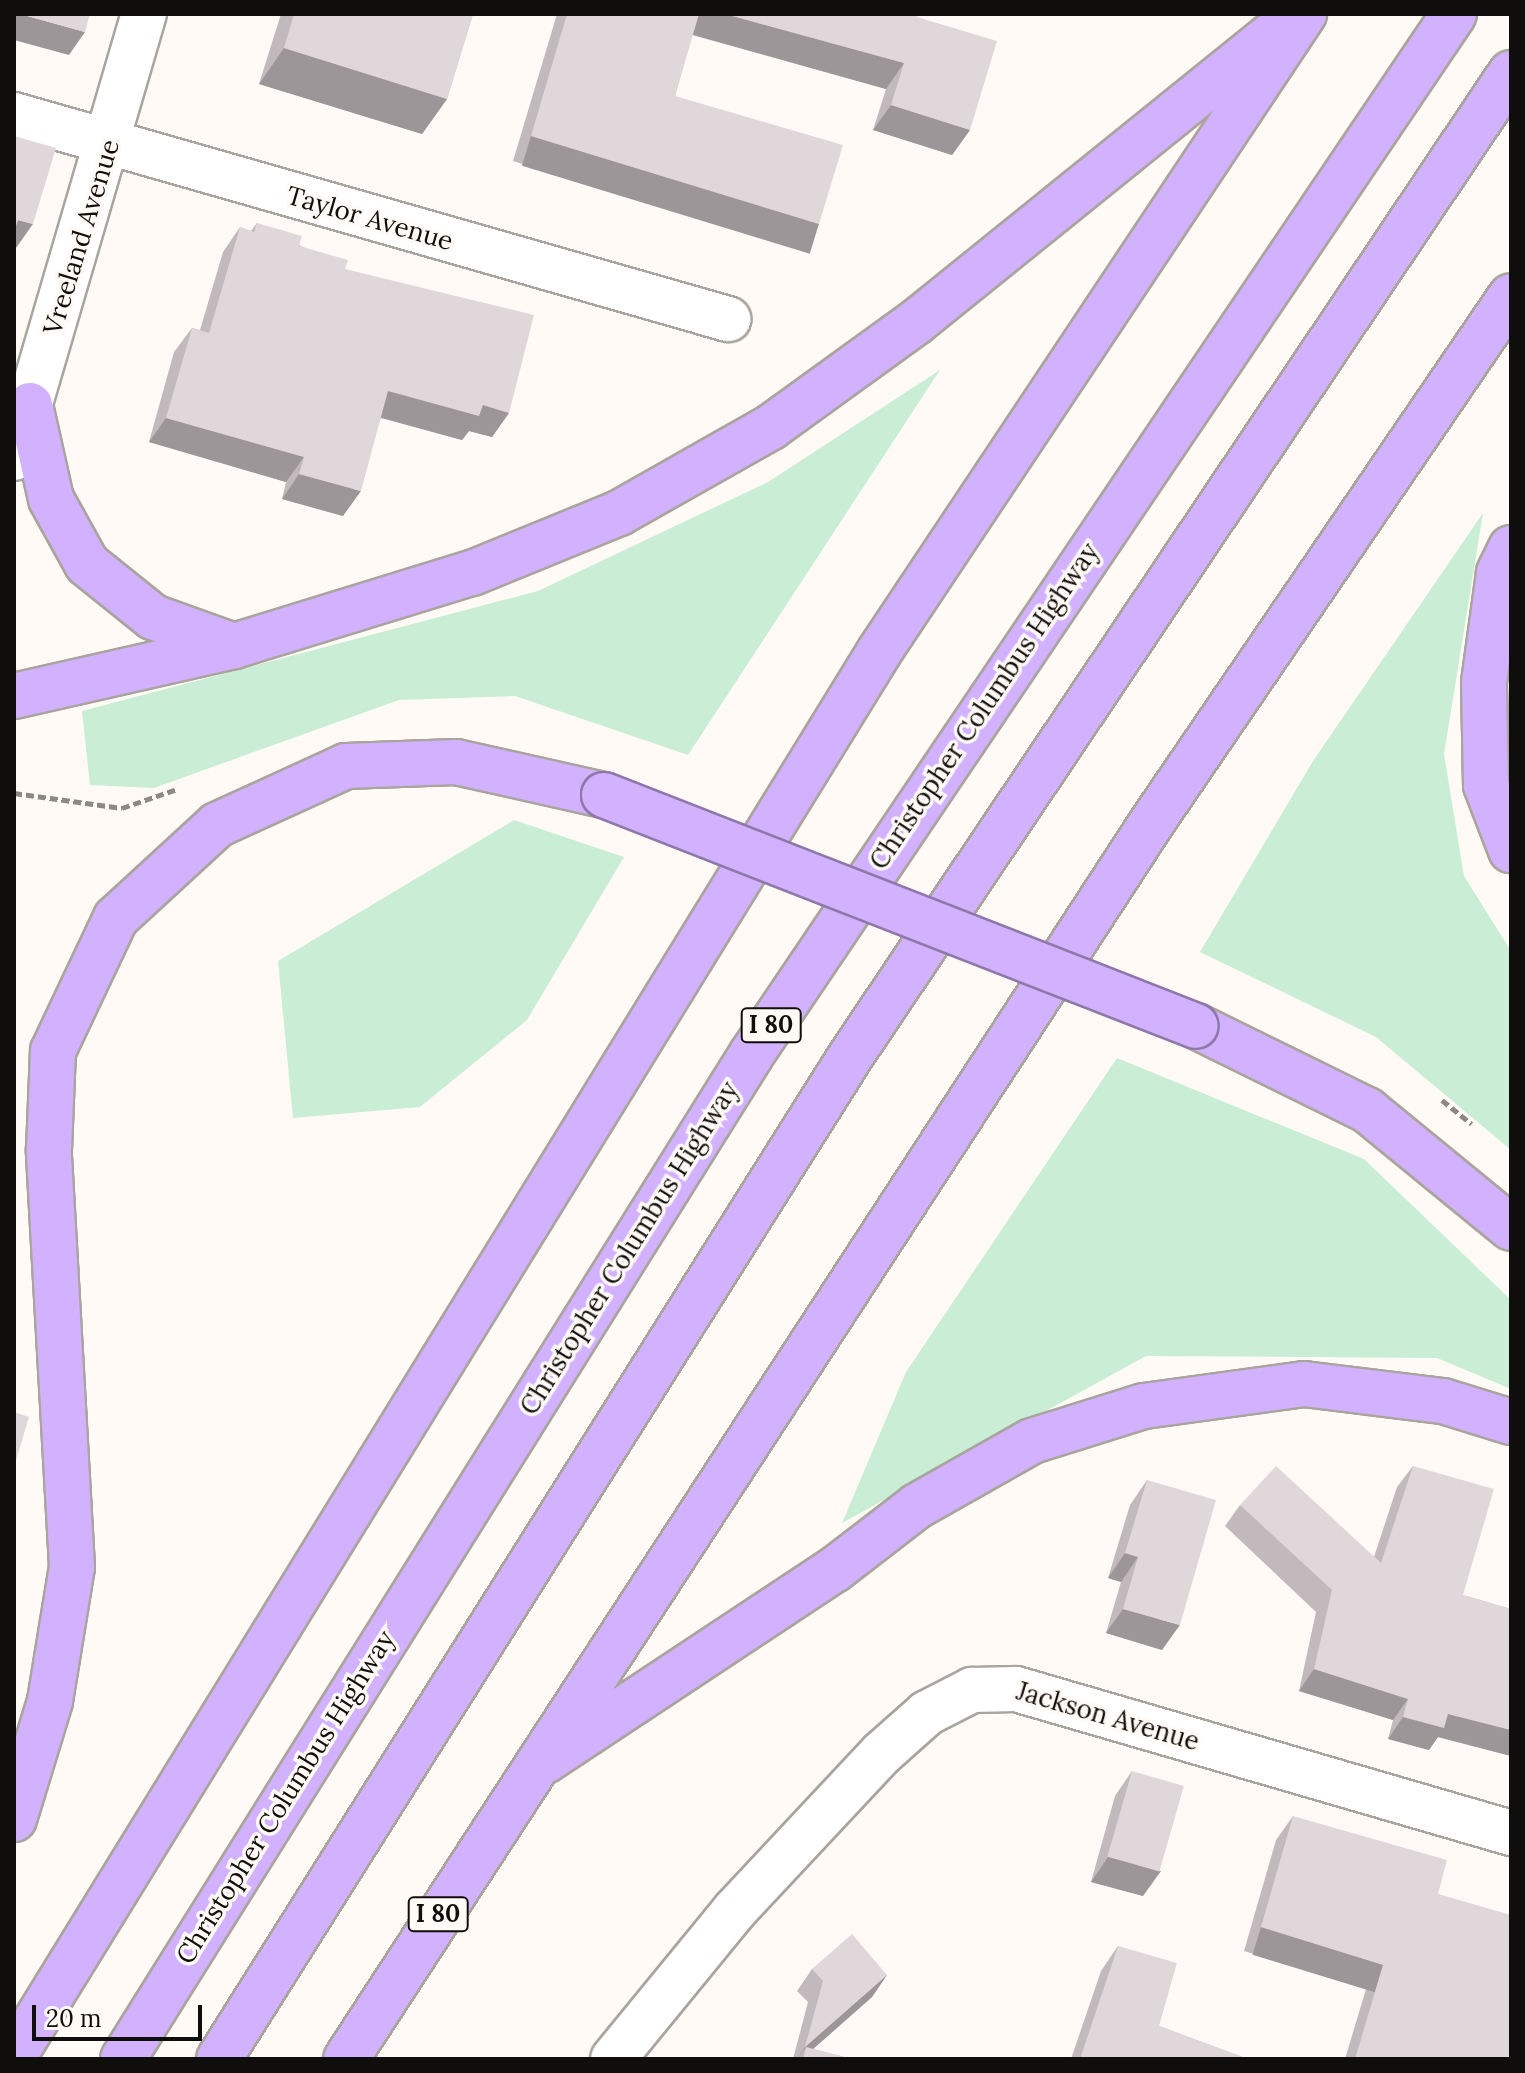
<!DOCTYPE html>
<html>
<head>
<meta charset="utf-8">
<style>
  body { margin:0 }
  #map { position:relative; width:1525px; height:2073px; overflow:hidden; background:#fffaf5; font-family:Lora,serif }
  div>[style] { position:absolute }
  .green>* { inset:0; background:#c9edd5 }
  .path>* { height:5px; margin-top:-2.5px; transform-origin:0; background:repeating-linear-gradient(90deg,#8c8885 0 8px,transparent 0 12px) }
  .roads { filter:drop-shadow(2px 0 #a9a49e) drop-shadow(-2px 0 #a9a49e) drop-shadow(0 2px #a9a49e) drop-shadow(0 -2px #a9a49e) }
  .street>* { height:44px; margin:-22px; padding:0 22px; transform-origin:22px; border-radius:22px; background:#fff }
  .highway>* { height:44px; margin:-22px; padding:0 22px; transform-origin:22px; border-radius:22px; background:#d2b1fe }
  .bridges { filter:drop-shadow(2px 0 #8e78a9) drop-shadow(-2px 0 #8e78a9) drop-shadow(0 2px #8e78a9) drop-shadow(0 -2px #8e78a9) }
  .highway-bridge>* { height:44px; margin:-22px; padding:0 22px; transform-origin:22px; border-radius:22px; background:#d2b1fe }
  .wall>* { inset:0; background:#c1b9bc }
  .shaded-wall>* { inset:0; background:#9d9699; transform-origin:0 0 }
  .building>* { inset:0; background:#e0d7db; transform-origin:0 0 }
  span { translate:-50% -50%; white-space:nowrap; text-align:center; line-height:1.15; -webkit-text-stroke:7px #fffaf5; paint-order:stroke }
  .shield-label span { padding:2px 6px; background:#fffaf5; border:2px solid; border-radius:6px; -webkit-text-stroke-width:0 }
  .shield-label { font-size:24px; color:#100e0c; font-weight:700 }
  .street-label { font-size:26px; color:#100e0c }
  .frame { position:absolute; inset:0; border:16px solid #100e0c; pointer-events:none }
  .scale { position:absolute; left:32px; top:2005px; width:170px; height:36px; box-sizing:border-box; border:4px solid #100e0c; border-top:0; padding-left:10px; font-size:24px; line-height:28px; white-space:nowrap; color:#100e0c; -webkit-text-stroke:6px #fffaf5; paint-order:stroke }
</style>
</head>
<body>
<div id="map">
  <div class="green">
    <i style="clip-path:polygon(940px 370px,688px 755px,515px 696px,399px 700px,154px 788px,90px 785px,82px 711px,538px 591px,768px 482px)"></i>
    <i style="clip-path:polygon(1483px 513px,1444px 754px,1464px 876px,1511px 951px,1511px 1150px,1376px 1037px,1200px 952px,1313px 761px)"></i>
    <i style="clip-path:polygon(514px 820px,624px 857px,527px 1020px,420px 1107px,293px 1118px,278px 961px)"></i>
    <i style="clip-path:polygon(1117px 1058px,1364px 1159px,1511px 1300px,1511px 1389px,1437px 1358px,1146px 1356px,842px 1523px,906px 1372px)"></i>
  </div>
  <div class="path">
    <i style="left:14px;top:793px;width:109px;rotate:7.9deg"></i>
    <i style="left:122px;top:808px;width:58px;rotate:-19.1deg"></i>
    <i style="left:1442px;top:1100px;width:38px;rotate:39deg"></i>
  </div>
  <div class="roads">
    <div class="street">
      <i style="left:14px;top:115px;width:743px;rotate:15.95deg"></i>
      <i style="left:14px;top:458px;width:463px;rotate:-73.7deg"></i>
      <i style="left:613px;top:2059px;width:191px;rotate:-50.7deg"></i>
      <i style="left:734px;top:1911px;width:216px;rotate:-46.9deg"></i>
      <i style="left:882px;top:1753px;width:60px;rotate:-41.6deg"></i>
      <i style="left:927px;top:1713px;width:51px;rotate:-27.1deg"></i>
      <i style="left:972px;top:1690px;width:44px;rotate:-1.3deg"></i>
      <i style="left:1016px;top:1689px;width:516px;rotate:16.22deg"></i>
    </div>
    <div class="highway">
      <i style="left:30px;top:405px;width:96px;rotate:77.4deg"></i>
      <i style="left:51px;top:499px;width:74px;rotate:61deg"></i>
      <i style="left:87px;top:564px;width:85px;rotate:38.8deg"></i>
      <i style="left:153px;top:617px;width:86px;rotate:19.7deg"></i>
      <i style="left:1511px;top:548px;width:28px;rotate:116deg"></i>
      <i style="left:1499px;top:573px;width:111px;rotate:97.8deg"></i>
      <i style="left:1484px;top:683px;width:102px;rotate:88.9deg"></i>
      <i style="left:1486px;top:785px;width:70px;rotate:69deg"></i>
      <i style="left:14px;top:696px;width:226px;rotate:-12.8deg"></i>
      <i style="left:234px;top:646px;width:249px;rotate:-17.1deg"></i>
      <i style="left:472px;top:573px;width:159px;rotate:-22.2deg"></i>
      <i style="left:619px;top:513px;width:175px;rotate:-29.5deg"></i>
      <i style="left:771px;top:427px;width:179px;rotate:-35.9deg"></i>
      <i style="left:916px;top:322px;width:459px;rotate:-38.9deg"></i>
      <i style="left:1196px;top:1026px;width:191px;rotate:26.2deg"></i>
      <i style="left:1367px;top:1110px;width:186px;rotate:39.3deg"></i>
      <i style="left:545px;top:1761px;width:346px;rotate:-33.5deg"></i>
      <i style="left:834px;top:1570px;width:105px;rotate:-37.6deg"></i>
      <i style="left:917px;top:1506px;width:132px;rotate:-29.5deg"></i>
      <i style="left:1032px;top:1441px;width:117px;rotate:-17.4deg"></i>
      <i style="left:1144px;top:1406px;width:162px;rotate:-7.8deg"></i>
      <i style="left:1304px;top:1384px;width:140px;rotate:7deg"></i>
      <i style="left:1443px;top:1401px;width:71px;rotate:17.2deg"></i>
      <i style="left:14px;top:1819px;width:123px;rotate:-73deg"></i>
      <i style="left:50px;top:1701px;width:136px;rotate:-80.7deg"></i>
      <i style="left:72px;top:1567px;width:418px;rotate:-93.2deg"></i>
      <i style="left:49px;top:1150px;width:99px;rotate:-87.7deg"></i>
      <i style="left:53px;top:1051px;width:147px;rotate:-64.7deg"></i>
      <i style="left:116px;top:918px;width:137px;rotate:-42.6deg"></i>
      <i style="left:217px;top:825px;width:142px;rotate:-24.6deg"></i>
      <i style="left:346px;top:766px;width:110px;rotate:-2.1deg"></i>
      <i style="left:456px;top:762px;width:152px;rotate:12.6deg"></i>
      <i style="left:14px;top:2056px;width:1649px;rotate:-58.36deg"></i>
      <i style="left:879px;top:652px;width:767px;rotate:-56.33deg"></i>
      <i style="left:123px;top:2059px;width:1184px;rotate:-57.97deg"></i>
      <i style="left:751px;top:1055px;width:1256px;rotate:-55.97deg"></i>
      <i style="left:219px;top:2059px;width:1181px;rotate:-57.8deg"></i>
      <i style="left:848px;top:1060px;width:1189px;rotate:-56.11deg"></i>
      <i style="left:346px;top:2059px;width:1473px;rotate:-56.91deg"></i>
      <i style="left:1150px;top:825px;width:640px;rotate:-55.69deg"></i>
    </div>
  </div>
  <div class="bridges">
    <div class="highway-bridge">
      <i style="left:604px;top:795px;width:635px;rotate:21.32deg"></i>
    </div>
  </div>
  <div class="wall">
    <i style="clip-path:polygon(281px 14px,473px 14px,447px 99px,422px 134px,259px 84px)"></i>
    <i style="clip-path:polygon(557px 14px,917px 14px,917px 17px,970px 130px,952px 155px,873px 130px,886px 89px,692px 35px,675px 96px,819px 224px,801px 250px,513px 161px)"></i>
    <i style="clip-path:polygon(257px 223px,345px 269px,509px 413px,492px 437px,469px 431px,462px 440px,381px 418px,343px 516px,282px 499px,286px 482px,149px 442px,174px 352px,192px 328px,200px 330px,223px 252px,240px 227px,251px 231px)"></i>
    <i style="clip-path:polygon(1413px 1466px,1463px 1595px,1511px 1609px,1511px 1756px,1438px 1737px,1429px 1750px,1388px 1739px,1393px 1720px,1299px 1691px,1316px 1612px,1225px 1526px,1240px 1505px,1374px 1557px,1397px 1487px)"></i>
    <i style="clip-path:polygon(1147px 1480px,1162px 1650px,1106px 1633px,1121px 1582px,1108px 1578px,1130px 1505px)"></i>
    <i style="clip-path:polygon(1132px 1771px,1143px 1896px,1091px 1882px,1115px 1796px)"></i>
    <i style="clip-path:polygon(1293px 1816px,1438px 1894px,1511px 2059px,1345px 2059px,1366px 1989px,1244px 1951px,1276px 1840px)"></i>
    <i style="clip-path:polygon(1118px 1946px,1159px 2026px,1248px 2059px,1071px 2059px,1101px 1971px)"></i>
    <i style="clip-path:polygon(812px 1969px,887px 1975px,872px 1997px,813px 2049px,852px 2059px,793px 2059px,808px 2002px,797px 1991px)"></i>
  </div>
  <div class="shaded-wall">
    <i style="clip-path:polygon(14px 14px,20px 14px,85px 32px,69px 55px,14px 40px)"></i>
    <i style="clip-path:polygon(696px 14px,725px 14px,904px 63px,886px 89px,683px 32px)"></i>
    <i style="clip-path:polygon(284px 48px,447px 99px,422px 134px,259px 84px)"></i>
    <i style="clip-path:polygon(891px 105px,970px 130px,952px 155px,873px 130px)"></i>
    <i style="left:531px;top:136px;width:301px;height:31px;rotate:17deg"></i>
    <i style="clip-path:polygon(18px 220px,33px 224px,16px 248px,14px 247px,14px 225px)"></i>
    <i style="clip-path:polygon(388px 391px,483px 405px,509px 413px,492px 437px,469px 431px,462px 440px,371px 415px)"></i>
    <i style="clip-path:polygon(166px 418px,304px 457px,286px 482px,149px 442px)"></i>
    <i style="clip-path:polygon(299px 474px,361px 491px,343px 516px,282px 499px)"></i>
    <i style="clip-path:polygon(1125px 1553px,1138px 1557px,1121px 1582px,1108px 1578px)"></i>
    <i style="clip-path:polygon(1123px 1609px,1180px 1625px,1162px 1650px,1106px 1633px)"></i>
    <i style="clip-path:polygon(1314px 1669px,1408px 1699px,1393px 1720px,1299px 1691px)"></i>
    <i style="clip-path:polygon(1448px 1714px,1511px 1730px,1511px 1756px,1438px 1737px,1429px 1750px,1388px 1739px,1403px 1717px)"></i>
    <i style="clip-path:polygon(1108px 1857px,1161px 1871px,1143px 1896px,1091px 1882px)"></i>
    <i style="left:1261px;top:1927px;width:128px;height:29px;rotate:17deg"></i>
    <i style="clip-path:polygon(887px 1975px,872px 1997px,804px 2057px,806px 2047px,797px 2059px,805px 2047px)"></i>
  </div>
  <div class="building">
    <i style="clip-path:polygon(20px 14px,90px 14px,85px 32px)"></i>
    <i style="clip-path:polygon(294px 14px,473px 14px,447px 99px,284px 48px)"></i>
    <i style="clip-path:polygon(567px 14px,699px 14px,675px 96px,843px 145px,819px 224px,531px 136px)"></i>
    <i style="clip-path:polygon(725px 14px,917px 14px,917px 17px,997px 41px,970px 130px,891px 105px,904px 63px)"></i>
    <i style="clip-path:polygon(14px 136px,56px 148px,33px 224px,18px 220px,14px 232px)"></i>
    <i style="clip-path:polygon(257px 223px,302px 236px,299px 246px,348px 260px,345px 269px,534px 315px,509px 413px,483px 405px,479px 416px,388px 391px,361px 491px,299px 474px,304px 457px,166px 418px,192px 328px,209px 333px,240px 227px,254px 232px)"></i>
    <i style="clip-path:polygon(14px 1412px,29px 1417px,14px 1467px)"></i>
    <i style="clip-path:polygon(1276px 1466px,1381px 1563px,1413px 1466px,1494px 1489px,1463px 1595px,1511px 1609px,1511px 1730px,1448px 1714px,1444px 1728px,1403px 1717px,1408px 1699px,1314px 1669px,1332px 1590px,1240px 1505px)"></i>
    <i style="clip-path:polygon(1147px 1480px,1216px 1500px,1180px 1625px,1123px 1609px,1138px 1557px,1125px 1553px)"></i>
    <i style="left:1132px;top:1771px;width:54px;height:89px;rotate:16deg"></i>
    <i style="clip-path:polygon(1293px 1816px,1447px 1860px,1438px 1894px,1511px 1915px,1511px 2059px,1355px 2059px,1383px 1965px,1261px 1927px)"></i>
    <i style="clip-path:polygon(852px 1934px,887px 1975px,805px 2047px,823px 1981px,812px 1969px)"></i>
    <i style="clip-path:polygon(1118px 1946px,1177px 1963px,1159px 2026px,1248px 2059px,1080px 2059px)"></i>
    <i style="clip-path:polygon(806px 2047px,852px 2059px,803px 2059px)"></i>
  </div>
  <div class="shield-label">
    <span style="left:771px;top:1025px">I 80</span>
    <span style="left:438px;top:1914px">I 80</span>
  </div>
  <div class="street-label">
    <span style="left:370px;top:218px;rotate:16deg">Taylor Avenue</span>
    <span style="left:81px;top:237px;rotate:-73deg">Vreeland Avenue</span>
    <span style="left:984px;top:706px;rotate:-56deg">Christopher Columbus Highway</span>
    <span style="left:629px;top:1248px;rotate:-58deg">Christopher Columbus Highway</span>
    <span style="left:1108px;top:1716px;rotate:16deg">Jackson Avenue</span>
    <span style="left:285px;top:1797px;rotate:-58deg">Christopher Columbus Highway</span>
  </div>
  <div class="frame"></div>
  <div class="scale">20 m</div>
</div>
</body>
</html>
